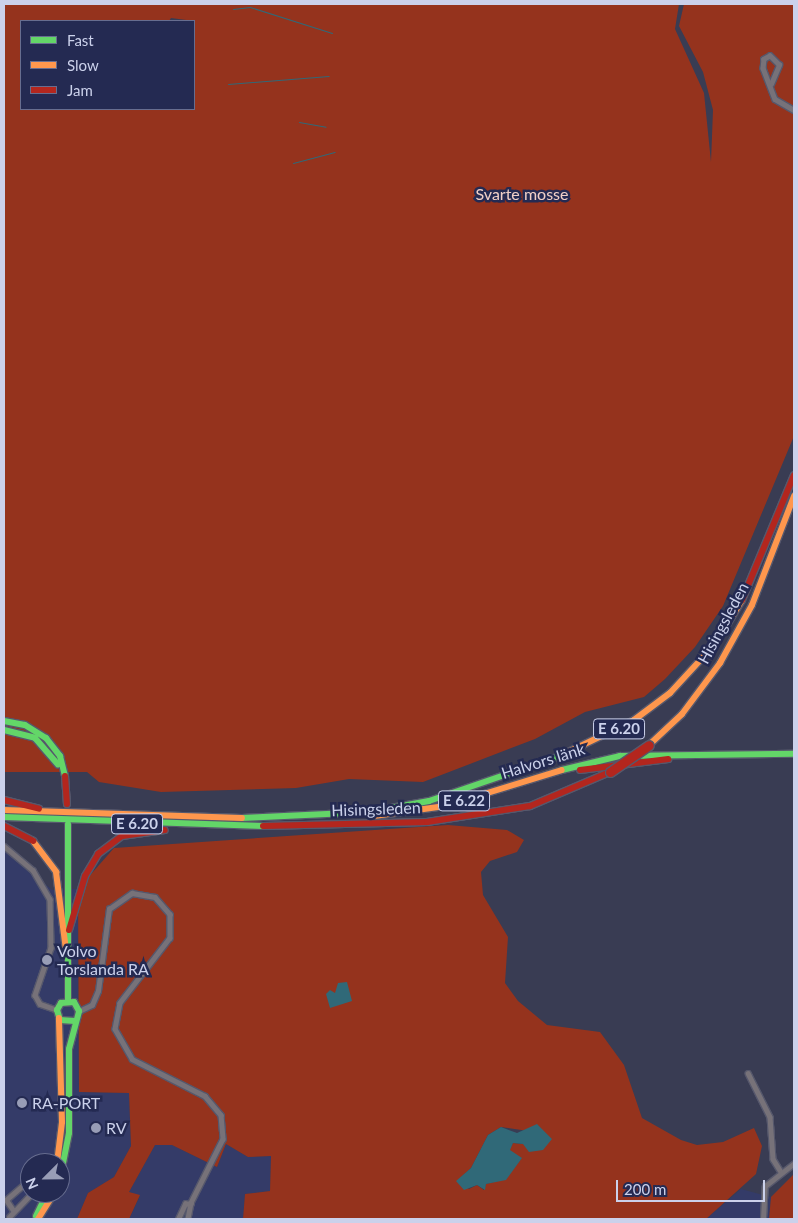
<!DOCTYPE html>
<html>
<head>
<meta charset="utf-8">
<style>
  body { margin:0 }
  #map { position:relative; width:798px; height:1223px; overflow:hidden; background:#393c53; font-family:Lato,sans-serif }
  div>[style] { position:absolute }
  .built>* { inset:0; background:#343b68 }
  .green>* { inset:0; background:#95331d }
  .water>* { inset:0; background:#306978 }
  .stream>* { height:1px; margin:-0.5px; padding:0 0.5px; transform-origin:0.5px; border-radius:0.5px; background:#306978 }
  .roads { filter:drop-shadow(1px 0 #56586c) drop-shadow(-1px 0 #56586c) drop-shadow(0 1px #56586c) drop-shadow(0 -1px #56586c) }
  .street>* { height:4.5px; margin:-2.25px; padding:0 2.25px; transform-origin:2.25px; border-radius:2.25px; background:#777279 }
  .fast>* { height:6px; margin:-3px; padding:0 3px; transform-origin:3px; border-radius:3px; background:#63d668 }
  .slow>* { height:6px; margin:-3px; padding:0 3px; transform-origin:3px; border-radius:3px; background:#ff974d }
  .jam>* { height:6px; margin:-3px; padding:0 3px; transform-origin:3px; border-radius:3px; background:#b3261e }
  .bridges { filter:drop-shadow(1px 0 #56586c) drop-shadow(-1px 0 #56586c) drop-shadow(0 1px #56586c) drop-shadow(0 -1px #56586c) }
  .jam-bridge>* { height:9px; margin:-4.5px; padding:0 4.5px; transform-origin:4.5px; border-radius:4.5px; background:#b3261e }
  .dots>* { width:14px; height:14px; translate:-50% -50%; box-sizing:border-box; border:2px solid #242a52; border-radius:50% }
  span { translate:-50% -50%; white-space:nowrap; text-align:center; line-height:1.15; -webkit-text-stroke:5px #242a52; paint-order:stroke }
  .shield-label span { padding:1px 4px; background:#242a52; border:1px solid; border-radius:4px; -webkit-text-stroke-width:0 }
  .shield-label { font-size:15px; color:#cbd1eb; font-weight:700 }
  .park-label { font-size:16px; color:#f1d0c7 }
  .street-label { font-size:16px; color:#cbd1eb }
  .poi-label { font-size:16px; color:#cbd1eb }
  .left { translate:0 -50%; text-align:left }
  .frame { position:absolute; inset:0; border:5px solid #cbd1eb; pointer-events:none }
  .legend { position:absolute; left:20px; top:20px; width:175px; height:90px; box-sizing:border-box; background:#242a52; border:1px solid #676d8f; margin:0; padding:6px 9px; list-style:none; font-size:15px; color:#cbd1eb }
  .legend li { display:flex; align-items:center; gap:10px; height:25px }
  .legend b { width:25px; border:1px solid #676d8f }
  .north { position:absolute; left:20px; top:1153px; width:50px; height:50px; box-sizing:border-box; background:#242a52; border:1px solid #676d8f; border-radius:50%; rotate:247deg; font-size:14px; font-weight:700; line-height:20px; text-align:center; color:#cbd1eb }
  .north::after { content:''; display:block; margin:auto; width:18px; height:22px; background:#989db6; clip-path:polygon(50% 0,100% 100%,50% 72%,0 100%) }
  .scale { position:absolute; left:616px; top:1180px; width:149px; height:22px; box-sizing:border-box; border:2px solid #cbd1eb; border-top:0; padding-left:6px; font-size:15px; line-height:18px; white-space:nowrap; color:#cbd1eb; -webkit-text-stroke:4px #242a52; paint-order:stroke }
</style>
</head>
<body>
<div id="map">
  <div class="built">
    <i style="clip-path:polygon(evenodd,4px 849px,52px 890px,78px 889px,79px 1092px,129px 1093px,131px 1146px,114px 1177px,88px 1193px,77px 1219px,4px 1219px,4px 849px,30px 1163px,60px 1163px,60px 1193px,30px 1193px,30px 1163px)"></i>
    <i style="clip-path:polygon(226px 1144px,248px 1157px,271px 1156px,270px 1191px,245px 1194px,243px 1219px,129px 1219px,140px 1196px,129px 1192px,155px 1145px,172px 1145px,217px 1167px)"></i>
    <i style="clip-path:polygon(741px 1189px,771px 1197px,769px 1219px,706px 1219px)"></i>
  </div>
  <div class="green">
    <i style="clip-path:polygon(evenodd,4px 4px,679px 4px,675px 29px,704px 93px,711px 162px,713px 110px,703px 72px,679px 26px,684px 4px,794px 4px,794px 436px,723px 606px,695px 647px,665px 679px,644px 697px,585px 712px,535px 739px,423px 782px,349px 779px,296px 788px,161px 792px,99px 782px,87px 772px,4px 772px,4px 4px,171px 18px,194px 21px,194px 109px,21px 109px,21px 21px,169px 21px,171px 18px)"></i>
    <i style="clip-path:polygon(evenodd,448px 825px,507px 830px,524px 840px,517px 852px,490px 861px,481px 872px,483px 895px,508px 937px,505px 983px,518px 1001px,547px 1025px,600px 1032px,624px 1065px,642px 1118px,681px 1140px,697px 1145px,723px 1142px,754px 1128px,762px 1146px,756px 1174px,706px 1219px,243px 1219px,245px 1194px,270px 1191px,271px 1156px,248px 1157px,226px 1144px,217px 1167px,172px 1145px,155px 1145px,129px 1192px,140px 1195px,129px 1219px,77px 1219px,88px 1193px,114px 1177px,131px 1146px,129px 1093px,79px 1092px,78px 889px,114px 848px,448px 825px,501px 1127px,528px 1131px,523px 1144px,513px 1143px,509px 1150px,521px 1159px,506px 1179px,486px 1184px,484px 1190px,477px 1185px,469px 1189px,457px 1181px,471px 1168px,488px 1135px,501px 1127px)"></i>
    <i style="clip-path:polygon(794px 1174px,794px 1219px,769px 1219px,771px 1197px)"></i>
  </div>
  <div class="water">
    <i style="clip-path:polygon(347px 982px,352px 1001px,330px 1008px,326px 994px,330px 990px,335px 993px,338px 983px)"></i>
    <i style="clip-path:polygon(537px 1124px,552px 1139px,543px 1150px,529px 1152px,523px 1144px,513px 1143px,510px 1150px,522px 1158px,506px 1180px,486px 1184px,485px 1190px,477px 1185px,464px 1190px,456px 1181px,471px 1168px,488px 1135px,501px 1127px,517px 1133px)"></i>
  </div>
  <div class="stream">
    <i style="left:233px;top:9px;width:17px;rotate:-7deg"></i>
    <i style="left:250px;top:7px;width:86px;rotate:17.6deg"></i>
    <i style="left:228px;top:84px;width:101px;rotate:-4.5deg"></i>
    <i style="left:299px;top:122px;width:27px;rotate:10deg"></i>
    <i style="left:293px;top:163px;width:43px;rotate:-14.7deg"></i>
  </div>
  <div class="roads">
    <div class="street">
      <i style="left:771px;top:84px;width:21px;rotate:-67deg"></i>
      <i style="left:779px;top:65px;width:13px;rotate:-135deg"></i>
      <i style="left:770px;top:56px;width:7px;rotate:153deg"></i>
      <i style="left:764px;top:59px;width:9px;rotate:96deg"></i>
      <i style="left:763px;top:68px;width:33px;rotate:69deg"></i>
      <i style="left:775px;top:99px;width:22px;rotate:30deg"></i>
      <i style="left:4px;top:846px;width:38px;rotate:40deg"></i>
      <i style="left:33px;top:870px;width:34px;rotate:60deg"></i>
      <i style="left:50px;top:899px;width:49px;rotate:88.8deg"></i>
      <i style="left:51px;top:948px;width:50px;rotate:108.8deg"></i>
      <i style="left:35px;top:995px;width:10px;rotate:61deg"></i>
      <i style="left:40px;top:1004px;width:18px;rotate:19deg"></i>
      <i style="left:79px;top:1011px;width:14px;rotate:-25deg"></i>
      <i style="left:92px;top:1005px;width:15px;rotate:-67deg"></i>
      <i style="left:98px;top:991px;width:83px;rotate:-82.4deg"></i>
      <i style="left:109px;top:909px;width:28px;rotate:-35deg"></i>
      <i style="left:132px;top:893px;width:23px;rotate:10deg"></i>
      <i style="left:155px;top:897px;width:23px;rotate:49deg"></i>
      <i style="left:170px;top:914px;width:24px;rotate:90deg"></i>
      <i style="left:170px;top:938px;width:82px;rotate:127.6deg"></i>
      <i style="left:120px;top:1003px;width:26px;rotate:101deg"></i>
      <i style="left:115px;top:1029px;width:34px;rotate:60deg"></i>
      <i style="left:132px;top:1059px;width:82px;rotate:26.9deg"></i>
      <i style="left:205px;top:1096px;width:25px;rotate:50deg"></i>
      <i style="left:221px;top:1115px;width:24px;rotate:85deg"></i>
      <i style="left:223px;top:1139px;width:72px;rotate:116.6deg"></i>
      <i style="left:191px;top:1203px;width:16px;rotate:101deg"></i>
      <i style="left:748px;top:1073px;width:49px;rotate:63.4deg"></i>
      <i style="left:770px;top:1117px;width:42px;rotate:85.9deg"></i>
      <i style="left:773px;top:1159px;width:13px;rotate:58deg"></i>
      <i style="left:28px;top:1177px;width:12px;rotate:-81deg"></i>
      <i style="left:14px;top:1212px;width:14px;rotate:-124deg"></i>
      <i style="left:6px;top:1200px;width:32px;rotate:-41deg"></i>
      <i style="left:9px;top:1217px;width:33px;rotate:-46deg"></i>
      <i style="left:178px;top:1219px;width:17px;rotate:-65deg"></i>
      <i style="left:185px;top:1204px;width:6px;rotate:-9deg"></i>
      <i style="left:763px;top:1219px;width:33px;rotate:-87deg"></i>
      <i style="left:765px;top:1186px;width:37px;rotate:-38deg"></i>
    </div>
    <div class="fast">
      <i style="left:4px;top:721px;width:21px;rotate:11deg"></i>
      <i style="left:25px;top:725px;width:25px;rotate:32deg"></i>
      <i style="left:46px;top:738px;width:23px;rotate:52deg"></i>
      <i style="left:60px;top:756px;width:21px;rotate:76deg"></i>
      <i style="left:4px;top:730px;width:32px;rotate:14deg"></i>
      <i style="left:35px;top:738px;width:35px;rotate:49deg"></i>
      <i style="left:562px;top:770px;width:60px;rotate:-13.6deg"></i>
      <i style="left:620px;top:756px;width:174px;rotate:-0.7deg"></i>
      <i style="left:4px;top:817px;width:259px;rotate:2deg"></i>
      <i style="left:242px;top:818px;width:127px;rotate:-2.7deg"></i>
      <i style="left:369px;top:812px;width:61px;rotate:-10.4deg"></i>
      <i style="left:429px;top:801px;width:139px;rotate:-19deg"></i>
      <i style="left:68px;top:824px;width:177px;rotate:90deg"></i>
      <i style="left:60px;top:1178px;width:46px;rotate:-78.7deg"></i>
      <i style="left:69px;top:1133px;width:84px;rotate:-90deg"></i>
      <i style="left:69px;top:1049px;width:39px;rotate:-75deg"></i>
      <i style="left:79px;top:1011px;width:10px;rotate:-119deg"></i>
      <i style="left:74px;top:1002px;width:13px;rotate:176deg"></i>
      <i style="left:61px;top:1003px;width:8px;rotate:120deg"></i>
      <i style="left:57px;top:1010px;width:10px;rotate:73deg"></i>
      <i style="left:60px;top:1020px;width:15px;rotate:4deg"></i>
      <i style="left:36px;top:1216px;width:25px;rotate:-64deg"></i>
    </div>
    <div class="slow">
      <i style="left:649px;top:745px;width:45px;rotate:-43.2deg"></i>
      <i style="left:682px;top:714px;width:64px;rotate:-53.3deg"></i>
      <i style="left:720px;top:663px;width:66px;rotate:-61.1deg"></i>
      <i style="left:752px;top:605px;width:117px;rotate:-68.9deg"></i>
      <i style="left:560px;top:756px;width:82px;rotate:-25.9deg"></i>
      <i style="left:634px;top:720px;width:45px;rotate:-36.9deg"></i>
      <i style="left:670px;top:693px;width:68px;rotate:-47.4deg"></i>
      <i style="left:716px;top:643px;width:50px;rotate:-58.8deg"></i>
      <i style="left:4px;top:810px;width:238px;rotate:1.9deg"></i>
      <i style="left:374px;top:816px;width:72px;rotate:-8deg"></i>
      <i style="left:445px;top:806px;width:122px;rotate:-17.1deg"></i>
      <i style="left:33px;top:841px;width:39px;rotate:53deg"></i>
      <i style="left:56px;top:872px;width:79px;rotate:82.7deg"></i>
      <i style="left:57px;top:1163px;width:41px;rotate:-83deg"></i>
      <i style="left:62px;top:1122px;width:104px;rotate:-91.7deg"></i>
      <i style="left:38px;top:1219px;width:31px;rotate:-58deg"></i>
    </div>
    <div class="jam">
      <i style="left:742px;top:600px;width:135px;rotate:-67.4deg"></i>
      <i style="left:580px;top:770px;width:89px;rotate:-7.1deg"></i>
      <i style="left:65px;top:776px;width:28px;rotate:86deg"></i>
      <i style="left:4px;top:800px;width:36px;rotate:14deg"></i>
      <i style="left:4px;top:826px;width:33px;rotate:27deg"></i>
      <i style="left:263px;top:826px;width:164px;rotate:-1.4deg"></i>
      <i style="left:427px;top:822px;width:104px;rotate:-8.8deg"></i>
      <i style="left:530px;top:806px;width:87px;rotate:-23deg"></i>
      <i style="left:69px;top:930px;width:56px;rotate:-73.5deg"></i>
      <i style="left:85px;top:876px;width:26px;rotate:-59deg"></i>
      <i style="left:98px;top:854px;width:30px;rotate:-37deg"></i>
      <i style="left:122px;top:836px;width:43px;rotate:-7.9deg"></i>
    </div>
  </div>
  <div class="bridges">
    <div class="jam-bridge">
      <i style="left:610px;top:772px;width:47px;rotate:-34.7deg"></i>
    </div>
  </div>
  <div class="dots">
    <i style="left:47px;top:960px;background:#989db6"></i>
    <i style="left:22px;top:1103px;background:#989db6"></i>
    <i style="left:96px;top:1128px;background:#989db6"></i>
  </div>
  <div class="shield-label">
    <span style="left:619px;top:729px">E 6.20</span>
    <span style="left:464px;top:801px">E 6.22</span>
    <span style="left:137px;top:824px">E 6.20</span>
  </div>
  <div class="park-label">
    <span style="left:522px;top:194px">Svarte mosse</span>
  </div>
  <div class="street-label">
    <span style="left:723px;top:623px;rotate:-62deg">Hisingsleden</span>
    <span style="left:543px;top:761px;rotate:-17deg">Halvors länk</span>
    <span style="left:376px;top:809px;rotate:-2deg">Hisingsleden</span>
  </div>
  <div class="poi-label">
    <span class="left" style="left:57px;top:960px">Volvo<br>Torslanda RA</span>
    <span class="left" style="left:32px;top:1103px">RA-PORT</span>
    <span class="left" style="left:106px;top:1128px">RV</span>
  </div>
  <div class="frame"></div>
  <ul class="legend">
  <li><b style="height:6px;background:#63d668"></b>Fast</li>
  <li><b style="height:6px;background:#ff974d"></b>Slow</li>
  <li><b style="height:6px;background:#b3261e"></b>Jam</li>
  </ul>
  <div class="north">N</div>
  <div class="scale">200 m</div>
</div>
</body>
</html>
